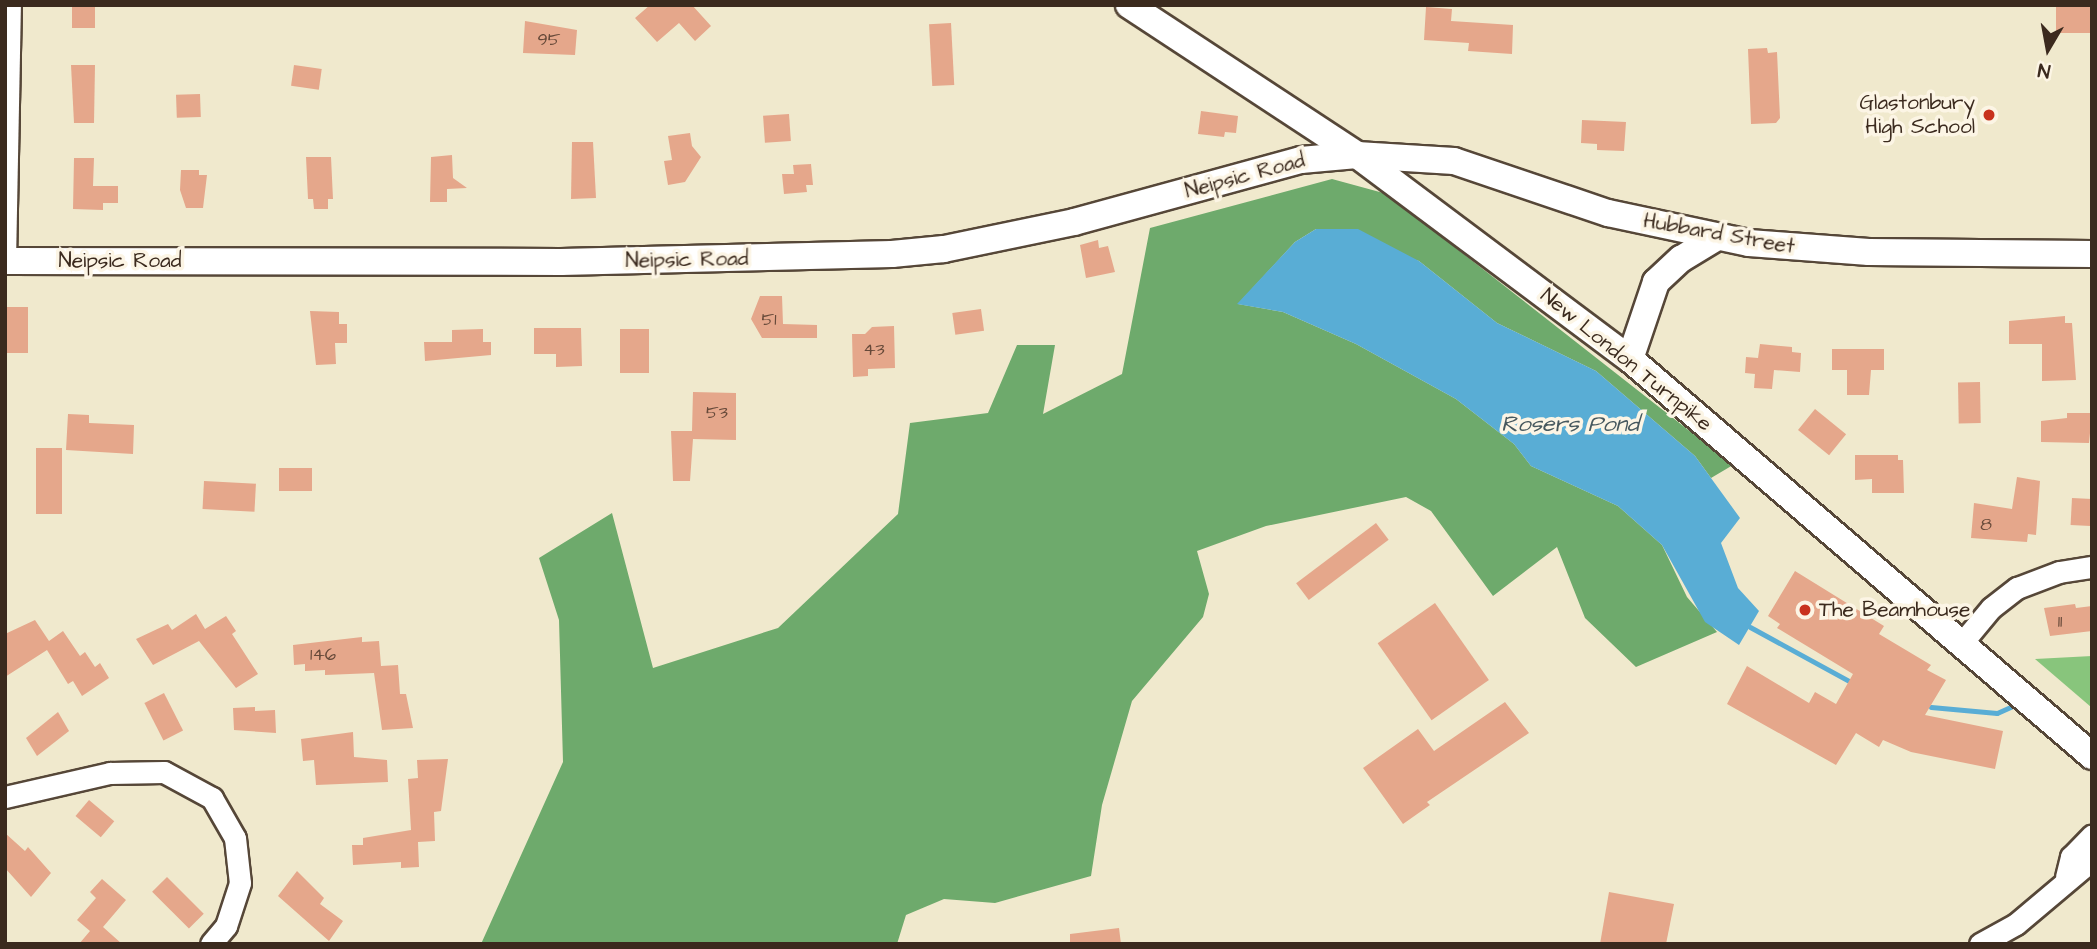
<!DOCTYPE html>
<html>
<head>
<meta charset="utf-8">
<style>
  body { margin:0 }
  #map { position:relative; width:2097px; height:949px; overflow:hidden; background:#f0e9cd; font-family:"Architects Daughter",sans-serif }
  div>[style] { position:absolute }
  .green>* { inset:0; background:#88c57c }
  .forest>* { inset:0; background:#6eaa6c }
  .water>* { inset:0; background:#59add5 }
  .stream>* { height:5px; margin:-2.5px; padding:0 2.5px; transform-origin:2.5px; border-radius:2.5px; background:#59add5 }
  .building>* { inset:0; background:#e5a78b; transform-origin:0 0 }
  .roads { filter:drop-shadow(2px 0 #564738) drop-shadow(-2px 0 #564738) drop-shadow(0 2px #564738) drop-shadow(0 -2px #564738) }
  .minor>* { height:21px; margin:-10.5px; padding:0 10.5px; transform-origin:10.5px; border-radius:10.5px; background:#fff }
  .tertiary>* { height:26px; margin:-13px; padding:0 13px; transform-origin:13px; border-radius:13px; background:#fff }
  .dots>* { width:19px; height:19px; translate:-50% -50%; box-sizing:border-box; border:4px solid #fcf5e5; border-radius:50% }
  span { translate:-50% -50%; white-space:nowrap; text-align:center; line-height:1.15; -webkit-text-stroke:7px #fcf5e5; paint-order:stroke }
  .number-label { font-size:18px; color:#664939 }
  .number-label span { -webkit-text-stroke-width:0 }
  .poi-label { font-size:21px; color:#3b2a1e }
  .right { translate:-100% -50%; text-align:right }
  .left { translate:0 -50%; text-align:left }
  .street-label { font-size:21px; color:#3b2a1e }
  .water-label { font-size:23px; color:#46585e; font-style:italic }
  .frame { position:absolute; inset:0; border:7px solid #3b2a1e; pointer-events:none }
  .north { position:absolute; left:2013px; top:14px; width:70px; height:70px; -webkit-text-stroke:5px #fcf5e5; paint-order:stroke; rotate:190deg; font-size:19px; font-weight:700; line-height:28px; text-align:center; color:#3b2a1e }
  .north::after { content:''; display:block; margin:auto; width:24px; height:32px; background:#3b2a1e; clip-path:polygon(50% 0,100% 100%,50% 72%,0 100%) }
</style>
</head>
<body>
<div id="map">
  <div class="green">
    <i style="clip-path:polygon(2092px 656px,2091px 707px,2035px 659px)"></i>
  </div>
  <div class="forest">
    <i style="clip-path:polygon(1332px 179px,1387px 194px,1733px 465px,1711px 478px,1695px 456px,1596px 371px,1497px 323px,1419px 261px,1316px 229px,1295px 242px,1238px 304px,1283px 312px,1356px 344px,1456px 399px,1514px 444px,1531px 466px,1618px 506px,1662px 545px,1687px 597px,1717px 632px,1636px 667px,1585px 618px,1557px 547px,1493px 596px,1431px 511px,1406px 497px,1266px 526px,1197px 551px,1209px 594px,1203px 617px,1132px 701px,1102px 805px,1091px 876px,995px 903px,944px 899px,906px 915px,897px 944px,481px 944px,563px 762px,559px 620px,539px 558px,612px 513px,653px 668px,778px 628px,898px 514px,910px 423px,988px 413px,1017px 345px,1055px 345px,1043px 414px,1122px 374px,1150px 228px)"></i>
  </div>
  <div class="water">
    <i style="clip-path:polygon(1316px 229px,1358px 229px,1419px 261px,1497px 323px,1596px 371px,1695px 456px,1740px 518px,1721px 543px,1738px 588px,1759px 611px,1739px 645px,1705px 622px,1662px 545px,1618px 506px,1531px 466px,1514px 444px,1456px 399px,1356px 344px,1283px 312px,1237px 304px,1295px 242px)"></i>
  </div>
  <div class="stream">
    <i style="left:1750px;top:627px;width:113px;rotate:28.6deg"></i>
    <i style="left:1931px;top:707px;width:66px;rotate:5.2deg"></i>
    <i style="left:1997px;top:713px;width:22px;rotate:-24deg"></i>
  </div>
  <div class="building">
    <i style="left:72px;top:5px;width:23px;height:23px"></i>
    <i style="clip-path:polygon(650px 5px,692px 5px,711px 26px,695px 41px,679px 23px,657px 42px,635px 18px)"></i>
    <i style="left:2056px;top:5px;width:36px;height:28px"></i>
    <i style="clip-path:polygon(1426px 7px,1452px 9px,1451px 21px,1513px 25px,1512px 54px,1468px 51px,1469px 43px,1424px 40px)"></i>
    <i style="clip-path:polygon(525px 21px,577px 30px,575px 55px,523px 53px)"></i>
    <i style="left:951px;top:23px;width:62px;height:22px;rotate:87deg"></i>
    <i style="clip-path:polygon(1767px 48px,1768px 53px,1777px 52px,1780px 118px,1776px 123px,1751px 124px,1748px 49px)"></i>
    <i style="clip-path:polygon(71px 65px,95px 65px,94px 123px,74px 123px)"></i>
    <i style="left:294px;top:65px;width:28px;height:21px;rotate:8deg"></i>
    <i style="left:200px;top:94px;width:23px;height:24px;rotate:88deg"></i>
    <i style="clip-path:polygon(1201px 111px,1238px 116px,1236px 133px,1225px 132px,1224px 137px,1198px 134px)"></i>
    <i style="left:789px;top:114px;width:27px;height:26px;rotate:86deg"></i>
    <i style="clip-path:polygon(1582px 120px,1626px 122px,1624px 151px,1597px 150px,1597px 144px,1581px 143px)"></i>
    <i style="clip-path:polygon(690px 133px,692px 146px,701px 157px,685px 182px,668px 185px,664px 161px,672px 160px,668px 136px)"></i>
    <i style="clip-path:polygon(572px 142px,593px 142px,596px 198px,571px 199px)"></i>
    <i style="clip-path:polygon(452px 155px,453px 178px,467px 188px,447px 189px,447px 202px,430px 202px,431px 157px)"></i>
    <i style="clip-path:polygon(306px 157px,331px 157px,333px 199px,328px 199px,328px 209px,314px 209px,313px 199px,308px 199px)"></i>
    <i style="clip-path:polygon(74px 158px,94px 158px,93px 186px,118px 186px,118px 203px,103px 203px,103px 210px,73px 209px)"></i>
    <i style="clip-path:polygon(811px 164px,813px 185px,806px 185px,807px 192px,784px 194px,782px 174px,794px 174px,793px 165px)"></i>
    <i style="clip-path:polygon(181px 170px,199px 170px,199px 175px,207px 175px,203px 208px,186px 208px,180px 190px)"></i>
    <i style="clip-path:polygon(1098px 240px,1099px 248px,1108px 246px,1115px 272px,1086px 278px,1080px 245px)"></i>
    <i style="clip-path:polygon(760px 296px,782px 296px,783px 324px,817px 325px,817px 338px,762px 338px,751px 319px)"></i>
    <i style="left:5px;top:307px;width:23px;height:46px"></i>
    <i style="left:981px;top:309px;width:22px;height:29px;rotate:82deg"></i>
    <i style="clip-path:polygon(310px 311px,339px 312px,339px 324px,347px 324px,347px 343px,335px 343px,336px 364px,316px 365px)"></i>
    <i style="clip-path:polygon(2065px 316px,2065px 323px,2072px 323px,2076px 380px,2042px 381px,2042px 344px,2009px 344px,2009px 321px)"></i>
    <i style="clip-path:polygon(894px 326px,895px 368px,868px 369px,868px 376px,853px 377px,852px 334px,865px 334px,872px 327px)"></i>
    <i style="clip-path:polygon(534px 328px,581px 328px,582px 366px,556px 367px,556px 354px,534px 354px)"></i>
    <i style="clip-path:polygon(483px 329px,483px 342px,491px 342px,491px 355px,425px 361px,424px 342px,452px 342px,452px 330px)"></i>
    <i style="left:620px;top:329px;width:29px;height:44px"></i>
    <i style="clip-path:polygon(1760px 344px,1792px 347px,1792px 352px,1801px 353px,1800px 372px,1774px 370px,1772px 389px,1754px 388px,1755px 374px,1745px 373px,1746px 357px,1758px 358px)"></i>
    <i style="clip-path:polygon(1832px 349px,1884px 349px,1884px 370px,1871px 370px,1869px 395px,1847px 395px,1847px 370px,1832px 370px)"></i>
    <i style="left:1980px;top:382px;width:41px;height:22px;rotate:89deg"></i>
    <i style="clip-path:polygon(693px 392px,736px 393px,736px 440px,693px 439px,690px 481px,673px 481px,671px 431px,692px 431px)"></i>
    <i style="left:1815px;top:409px;width:40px;height:27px;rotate:39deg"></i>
    <i style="clip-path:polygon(2067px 413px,2092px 413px,2089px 443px,2041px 442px,2041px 421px,2067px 418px)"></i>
    <i style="clip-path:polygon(68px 414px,89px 415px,89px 423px,134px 425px,133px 454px,66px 450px)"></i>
    <i style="left:36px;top:448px;width:26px;height:66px"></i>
    <i style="clip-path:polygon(1855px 455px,1898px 455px,1898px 460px,1903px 460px,1904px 493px,1872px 493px,1872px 479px,1855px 480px)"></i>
    <i style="left:279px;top:468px;width:33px;height:23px"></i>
    <i style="clip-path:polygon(2017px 477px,2040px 481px,2036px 535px,2028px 534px,2027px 542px,1971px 538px,1974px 503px,2012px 509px)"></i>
    <i style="left:204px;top:481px;width:52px;height:28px;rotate:3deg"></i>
    <i style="left:2072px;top:498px;width:20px;height:27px;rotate:3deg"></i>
    <i style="left:1376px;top:523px;width:21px;height:100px;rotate:53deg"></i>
    <i style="clip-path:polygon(1795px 571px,1884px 626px,1879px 634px,1931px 665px,1927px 670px,1946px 680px,1925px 715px,2003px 731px,1995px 769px,1911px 752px,1883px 740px,1879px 747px,1856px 733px,1836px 765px,1727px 704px,1747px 666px,1809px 703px,1815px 692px,1836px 704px,1853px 674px,1777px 628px,1780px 624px,1768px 616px)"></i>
    <i style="left:1435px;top:603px;width:94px;height:70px;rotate:55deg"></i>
    <i style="clip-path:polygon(2075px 604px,2076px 608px,2092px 606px,2092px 631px,2050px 636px,2044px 608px)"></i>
    <i style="clip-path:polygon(196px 614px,205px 629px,226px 616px,236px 631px,232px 634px,258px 674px,236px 688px,199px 641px,153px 665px,136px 639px,168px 624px,172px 630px)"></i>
    <i style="clip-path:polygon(35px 620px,49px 641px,63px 631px,80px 656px,85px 652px,95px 667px,100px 663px,109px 678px,82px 696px,73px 681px,68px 684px,47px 650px,5px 677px,5px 634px)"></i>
    <i style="clip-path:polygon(362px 637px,362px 642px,379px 641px,381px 666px,398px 665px,400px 694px,406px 694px,413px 728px,382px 730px,374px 673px,325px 675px,325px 670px,305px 671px,305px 664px,294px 665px,293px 645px)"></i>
    <i style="left:164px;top:693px;width:42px;height:22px;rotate:63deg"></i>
    <i style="clip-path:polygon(1505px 702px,1529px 733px,1427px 802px,1430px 805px,1403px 824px,1363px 768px,1418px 729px,1434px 751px)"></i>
    <i style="clip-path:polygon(255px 707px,255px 711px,275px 710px,276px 733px,234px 730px,233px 708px)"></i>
    <i style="clip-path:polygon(58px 712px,69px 731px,37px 756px,26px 738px)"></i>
    <i style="clip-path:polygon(353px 732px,354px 757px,387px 760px,388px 782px,316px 785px,314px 760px,303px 761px,301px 739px)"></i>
    <i style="clip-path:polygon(448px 759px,441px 811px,434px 812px,435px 841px,418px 842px,419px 867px,401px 868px,401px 862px,353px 865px,352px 845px,363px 845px,363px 838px,411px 830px,408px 779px,418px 778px,417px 760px)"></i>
    <i style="left:89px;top:800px;width:33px;height:21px;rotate:40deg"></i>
    <i style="clip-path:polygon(5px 833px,25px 851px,28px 847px,51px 873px,31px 897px,5px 868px)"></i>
    <i style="clip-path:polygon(297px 871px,324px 898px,320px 904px,343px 921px,329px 941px,278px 896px)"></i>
    <i style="left:167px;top:877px;width:52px;height:21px;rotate:45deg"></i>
    <i style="clip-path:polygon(102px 879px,126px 900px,103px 927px,122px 944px,79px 944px,90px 931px,77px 920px,96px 898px,90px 892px)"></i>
    <i style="clip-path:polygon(1609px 892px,1674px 904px,1666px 944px,1600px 944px)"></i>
    <i style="clip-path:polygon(1119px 928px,1121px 944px,1070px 944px,1070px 934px)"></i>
  </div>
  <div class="roads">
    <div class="minor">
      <i style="left:5px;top:261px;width:256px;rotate:-88.9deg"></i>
      <i style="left:1961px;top:644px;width:47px;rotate:-50.2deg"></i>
      <i style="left:1991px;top:608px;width:33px;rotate:-38deg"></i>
      <i style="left:2017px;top:588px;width:45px;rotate:-20.9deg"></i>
      <i style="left:2059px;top:572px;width:33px;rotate:-9deg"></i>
      <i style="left:5px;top:797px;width:108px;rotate:-12.9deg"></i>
      <i style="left:110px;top:773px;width:54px;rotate:-1.1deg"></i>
      <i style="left:164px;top:772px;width:55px;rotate:28.4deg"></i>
      <i style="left:212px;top:798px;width:46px;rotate:60.1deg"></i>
      <i style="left:235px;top:838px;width:45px;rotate:83.7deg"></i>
      <i style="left:240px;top:883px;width:45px;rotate:108deg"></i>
      <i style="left:226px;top:926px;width:23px;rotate:130deg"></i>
      <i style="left:2066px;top:877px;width:21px;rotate:-76deg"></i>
      <i style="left:2071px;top:857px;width:30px;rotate:-46deg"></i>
      <i style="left:1980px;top:944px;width:41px;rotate:-29.1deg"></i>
      <i style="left:2016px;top:924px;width:99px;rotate:-40.1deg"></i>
    </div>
    <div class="tertiary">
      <i style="left:1129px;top:5px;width:273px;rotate:33.3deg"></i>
      <i style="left:1357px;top:155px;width:341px;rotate:36.8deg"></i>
      <i style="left:1630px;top:359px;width:609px;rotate:40.67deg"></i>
      <i style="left:5px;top:261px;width:556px;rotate:0.1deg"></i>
      <i style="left:561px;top:262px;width:331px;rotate:-1.4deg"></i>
      <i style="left:892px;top:254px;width:52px;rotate:-5.5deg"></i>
      <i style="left:944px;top:249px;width:133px;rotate:-11.7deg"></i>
      <i style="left:1074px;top:222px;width:235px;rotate:-15.3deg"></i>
      <i style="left:1301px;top:160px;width:56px;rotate:-5.1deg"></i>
      <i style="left:1357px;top:155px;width:97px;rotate:3.5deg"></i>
      <i style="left:1454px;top:161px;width:163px;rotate:18.7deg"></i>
      <i style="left:1608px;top:213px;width:144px;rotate:12deg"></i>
      <i style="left:1749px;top:243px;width:120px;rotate:4.3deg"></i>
      <i style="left:1869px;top:252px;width:223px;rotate:0.5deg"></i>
      <i style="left:1630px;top:359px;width:81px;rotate:-71.3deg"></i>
      <i style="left:1656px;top:282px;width:34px;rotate:-43deg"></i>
      <i style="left:1681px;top:259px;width:42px;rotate:-31.4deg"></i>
    </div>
  </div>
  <div class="dots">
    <i style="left:1989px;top:115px;background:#c8321e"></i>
    <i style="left:1805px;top:610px;background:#c8321e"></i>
  </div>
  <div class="number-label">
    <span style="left:549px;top:40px">95</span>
    <span style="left:769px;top:320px">51</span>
    <span style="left:874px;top:350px">43</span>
    <span style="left:717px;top:413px">53</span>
    <span style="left:1986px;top:525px">8</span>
    <span style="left:2060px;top:622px">11</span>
    <span style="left:323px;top:655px">146</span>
  </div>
  <div class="poi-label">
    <span class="right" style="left:1975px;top:115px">Glastonbury<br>High School</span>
    <span class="left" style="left:1819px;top:610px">The Beamhouse</span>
  </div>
  <div class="street-label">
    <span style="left:1245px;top:176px;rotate:-15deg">Neipsic Road</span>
    <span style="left:1719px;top:234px;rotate:10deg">Hubbard Street</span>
    <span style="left:687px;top:260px;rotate:-1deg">Neipsic Road</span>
    <span style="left:120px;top:261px">Neipsic Road</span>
    <span style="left:1626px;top:360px;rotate:39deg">New London Turnpike</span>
  </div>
  <div class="water-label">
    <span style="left:1570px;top:424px">Rosers Pond</span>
  </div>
  <div class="frame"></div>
  <div class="north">N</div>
</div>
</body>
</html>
